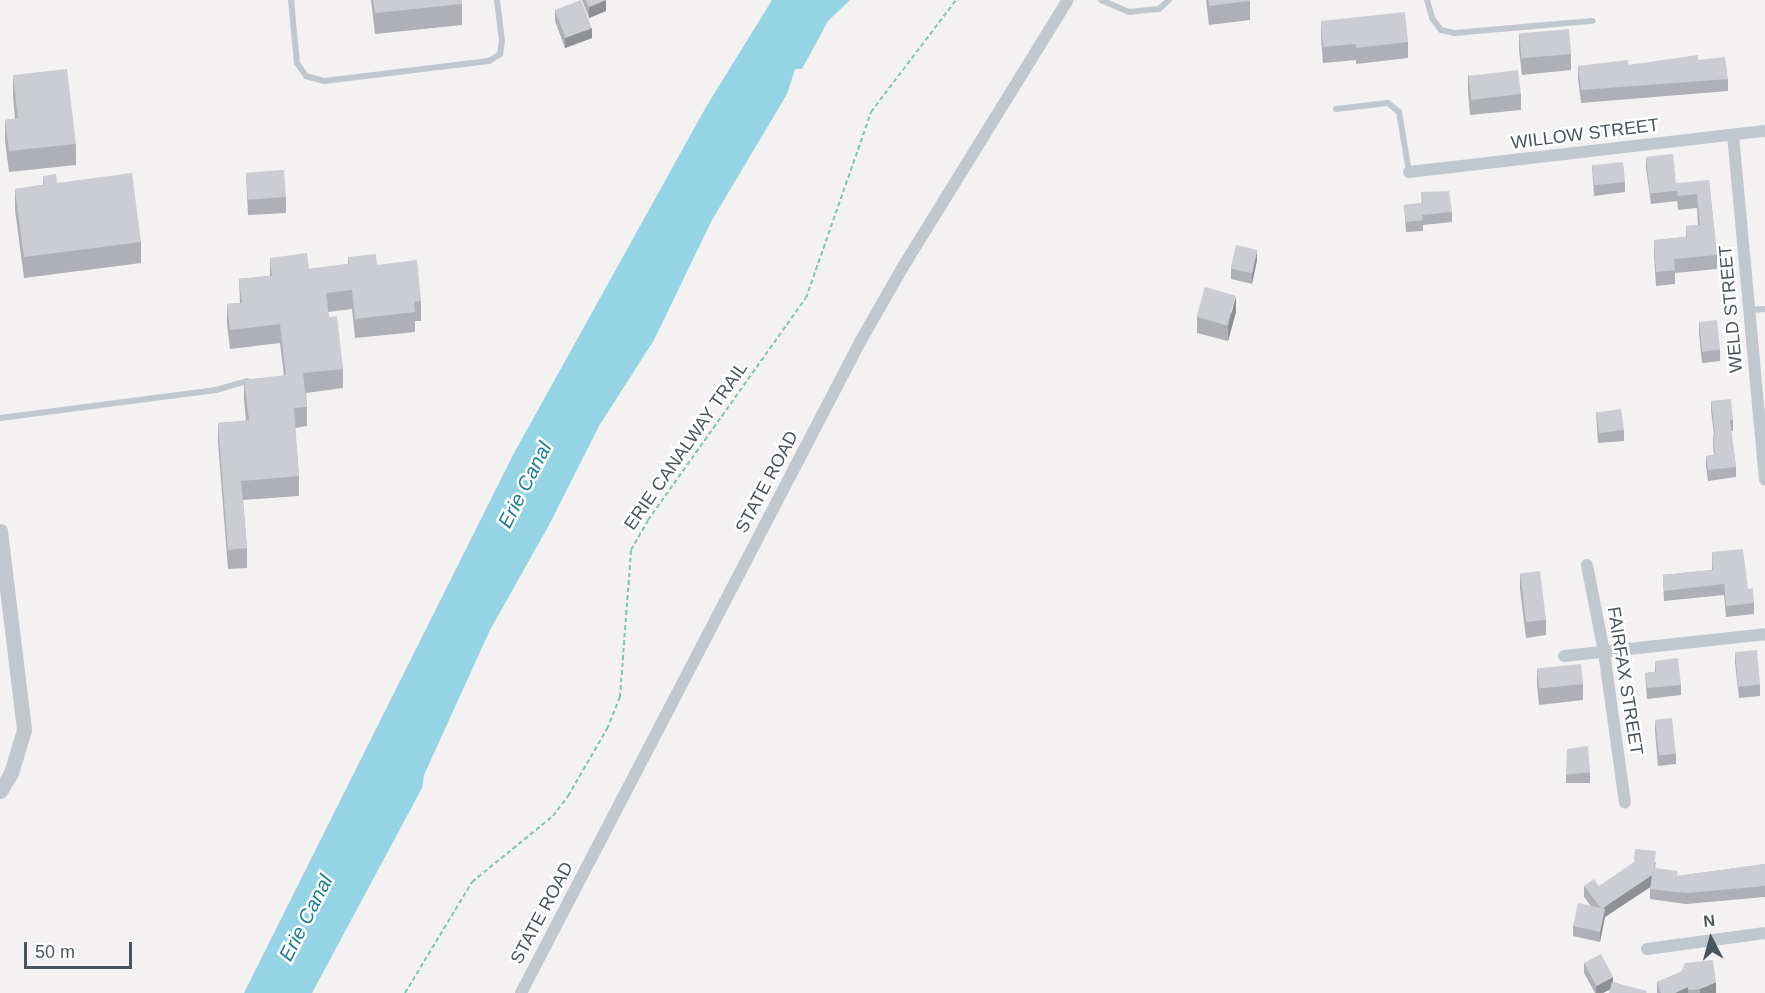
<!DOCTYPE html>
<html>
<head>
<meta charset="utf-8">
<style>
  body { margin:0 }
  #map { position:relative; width:1765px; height:993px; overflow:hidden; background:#f3f1f1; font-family:Helvetica,sans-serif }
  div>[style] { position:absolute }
  .water>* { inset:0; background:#94d4e5 }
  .path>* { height:2px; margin-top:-1px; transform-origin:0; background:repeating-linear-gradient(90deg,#7ec7a3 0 4.5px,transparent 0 7.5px) }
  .service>* { height:6px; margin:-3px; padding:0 3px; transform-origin:3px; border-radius:3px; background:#c0c8ce }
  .minor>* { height:12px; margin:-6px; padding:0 6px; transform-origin:6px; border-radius:6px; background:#c0c8ce }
  .tertiary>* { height:15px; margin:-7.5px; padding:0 7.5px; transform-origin:7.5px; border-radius:7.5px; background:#c0c8ce }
  .wall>* { inset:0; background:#afb0b5; transform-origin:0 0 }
  .shaded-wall>* { inset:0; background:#8e9093 }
  .building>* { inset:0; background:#cbcdd2; transform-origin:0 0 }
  span { translate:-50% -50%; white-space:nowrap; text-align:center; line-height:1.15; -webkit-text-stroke:5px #fff; paint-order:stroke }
  .street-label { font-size:18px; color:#4a545c }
  .water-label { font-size:20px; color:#197d9a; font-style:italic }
  .north { position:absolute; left:1681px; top:909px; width:60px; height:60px; -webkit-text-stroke:4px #fff; paint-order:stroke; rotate:354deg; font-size:16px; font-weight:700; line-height:24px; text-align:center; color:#4a545c }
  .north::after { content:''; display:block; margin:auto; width:21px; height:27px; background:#4a545c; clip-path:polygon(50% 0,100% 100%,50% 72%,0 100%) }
  .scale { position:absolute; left:24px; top:942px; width:108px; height:27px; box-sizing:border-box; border:3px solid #4a545c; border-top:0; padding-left:8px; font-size:18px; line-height:21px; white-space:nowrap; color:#4a545c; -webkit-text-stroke:4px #fff; paint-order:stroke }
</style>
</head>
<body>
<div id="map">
  <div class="water">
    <i style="clip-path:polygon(772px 0,850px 0,828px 21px,802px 69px,795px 69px,787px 94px,712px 220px,654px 340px,599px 426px,549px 525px,490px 630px,424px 775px,422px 788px,312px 993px,244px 993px,513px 455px,706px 107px)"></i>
  </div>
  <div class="path">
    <i style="left:405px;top:993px;width:130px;rotate:-58.9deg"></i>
    <i style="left:472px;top:882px;width:104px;rotate:-39.2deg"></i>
    <i style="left:553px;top:816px;width:25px;rotate:-53deg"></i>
    <i style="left:568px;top:796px;width:78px;rotate:-59.8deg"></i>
    <i style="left:607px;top:729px;width:35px;rotate:-68deg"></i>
    <i style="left:620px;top:697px;width:147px;rotate:-85.7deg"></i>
    <i style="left:631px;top:550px;width:34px;rotate:-60deg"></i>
    <i style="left:648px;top:520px;width:272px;rotate:-54.6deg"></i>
    <i style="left:806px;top:298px;width:197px;rotate:-70.7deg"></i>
    <i style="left:871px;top:112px;width:141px;rotate:-52.8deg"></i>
  </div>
  <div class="service">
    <i style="left:291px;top:0;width:63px;rotate:84.6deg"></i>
    <i style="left:297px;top:63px;width:16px;rotate:55deg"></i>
    <i style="left:306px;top:76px;width:19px;rotate:16deg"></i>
    <i style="left:324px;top:81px;width:166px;rotate:-6.9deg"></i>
    <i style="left:489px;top:61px;width:13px;rotate:-32deg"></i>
    <i style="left:500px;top:54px;width:13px;rotate:-81deg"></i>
    <i style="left:502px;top:41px;width:41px;rotate:-97deg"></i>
    <i style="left:1101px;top:0;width:30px;rotate:23deg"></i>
    <i style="left:1129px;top:12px;width:30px;rotate:-6deg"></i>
    <i style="left:1159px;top:9px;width:13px;rotate:-42deg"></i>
    <i style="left:1427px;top:0;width:19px;rotate:74deg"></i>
    <i style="left:1432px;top:18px;width:15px;rotate:53deg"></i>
    <i style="left:1441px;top:30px;width:13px;rotate:13deg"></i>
    <i style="left:1454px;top:33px;width:139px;rotate:-5deg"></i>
    <i style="left:1336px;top:109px;width:52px;rotate:-6.6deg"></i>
    <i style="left:1388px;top:103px;width:14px;rotate:39deg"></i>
    <i style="left:1399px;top:112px;width:61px;rotate:80.5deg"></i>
    <i style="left:1750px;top:310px;width:15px;rotate:-4deg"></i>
    <i style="left:0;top:418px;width:218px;rotate:-7.4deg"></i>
    <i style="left:216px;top:390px;width:32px;rotate:-16deg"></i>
  </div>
  <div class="minor">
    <i style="left:1733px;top:135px;width:346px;rotate:84.7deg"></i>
    <i style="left:1409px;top:172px;width:358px;rotate:-6.6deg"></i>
    <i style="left:1587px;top:565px;width:89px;rotate:78.9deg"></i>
    <i style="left:1604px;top:652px;width:152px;rotate:82.1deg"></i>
    <i style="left:1564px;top:656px;width:202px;rotate:-6.2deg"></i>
    <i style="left:1647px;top:949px;width:119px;rotate:-7.7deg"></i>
    <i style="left:521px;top:993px;width:734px;rotate:-62.49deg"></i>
    <i style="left:860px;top:342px;width:83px;rotate:-60.3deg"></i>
    <i style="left:901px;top:270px;width:317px;rotate:-58.3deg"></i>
  </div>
  <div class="tertiary">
    <i style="left:0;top:531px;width:200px;rotate:83.1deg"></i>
    <i style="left:24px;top:730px;width:45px;rotate:106.8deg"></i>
    <i style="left:11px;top:773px;width:21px;rotate:121deg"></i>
  </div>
  <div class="wall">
    <i style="clip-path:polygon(371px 0,462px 0,462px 25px,375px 34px)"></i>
    <i style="clip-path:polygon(582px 0,606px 0,606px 11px,589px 18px)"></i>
    <i style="clip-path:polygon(1206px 0,1250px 0,1250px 20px,1209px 25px)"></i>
    <i style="clip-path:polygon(555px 10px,592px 38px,565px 48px,555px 21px)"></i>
    <i style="clip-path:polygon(1321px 21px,1408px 42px,1408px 58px,1356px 64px,1356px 60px,1323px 63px,1321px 37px)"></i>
    <i style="clip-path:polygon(1519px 35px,1571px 54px,1571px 70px,1522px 75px,1519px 50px)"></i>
    <i style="clip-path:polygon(1698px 60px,1728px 79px,1728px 91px,1581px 103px,1578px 78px,1578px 66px,1628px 65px)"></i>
    <i style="clip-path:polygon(13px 75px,76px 144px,76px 165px,9px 172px,5px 141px,5px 120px,15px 119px,13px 96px)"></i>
    <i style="clip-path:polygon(1468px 75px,1521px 94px,1521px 110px,1470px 115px,1468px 91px)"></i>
    <i style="clip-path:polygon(1646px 157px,1676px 188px,1709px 180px,1717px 255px,1717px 269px,1675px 273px,1675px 284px,1656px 286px,1654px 254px,1654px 240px,1686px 237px,1686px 226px,1698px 225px,1697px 208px,1678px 210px,1677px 200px,1677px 201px,1651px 204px,1646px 168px)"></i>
    <i style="clip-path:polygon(1592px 165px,1625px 182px,1625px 192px,1594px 196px)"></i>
    <i style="clip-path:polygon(246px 173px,286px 197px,286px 213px,248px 215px)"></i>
    <i style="clip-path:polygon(43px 176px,57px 183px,141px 242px,141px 263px,24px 278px,15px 210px,15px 189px,43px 185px)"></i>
    <i style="clip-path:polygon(1421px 192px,1452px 212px,1452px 222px,1423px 225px,1423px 231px,1406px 232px,1404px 205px,1422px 203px)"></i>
    <i style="clip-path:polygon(348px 257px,377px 265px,421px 301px,421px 321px,415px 321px,415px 332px,355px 338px,352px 309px,328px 312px,343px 369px,343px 388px,306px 393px,307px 407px,307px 426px,295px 428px,299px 476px,299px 496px,243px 500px,247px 548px,247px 568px,228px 569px,218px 442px,218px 423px,246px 421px,244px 400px,244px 380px,284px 376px,280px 343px,230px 349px,227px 324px,227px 304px,240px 303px,239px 279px,270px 276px,270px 258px,309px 269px,348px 264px)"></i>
    <i style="clip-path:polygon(1257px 260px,1252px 284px,1231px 279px,1231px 268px)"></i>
    <i style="clip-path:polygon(1236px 312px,1228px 341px,1197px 333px,1197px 317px)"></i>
    <i style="clip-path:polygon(1699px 322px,1720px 350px,1720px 361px,1702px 363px,1699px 333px)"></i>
    <i style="clip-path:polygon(1711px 401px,1733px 420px,1733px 431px,1731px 431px,1736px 467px,1736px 477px,1708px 481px,1706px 466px,1706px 456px,1714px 455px,1713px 445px,1713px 434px,1714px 434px,1711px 411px)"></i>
    <i style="clip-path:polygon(1596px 412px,1624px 430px,1624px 441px,1598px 443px)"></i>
    <i style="clip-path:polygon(1712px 552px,1748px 589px,1754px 603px,1754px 614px,1726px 617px,1724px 595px,1664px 601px,1663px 575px,1712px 570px)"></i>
    <i style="clip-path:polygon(1520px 573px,1546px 620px,1546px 635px,1526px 638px,1520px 589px)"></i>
    <i style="clip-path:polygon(1735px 652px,1760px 685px,1760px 696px,1739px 698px,1735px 663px)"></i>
    <i style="clip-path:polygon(1655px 661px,1681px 685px,1681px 695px,1647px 699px,1645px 673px,1655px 672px)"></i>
    <i style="clip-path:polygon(1537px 669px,1583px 684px,1583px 700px,1539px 705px,1537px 685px)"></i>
    <i style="clip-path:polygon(1655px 720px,1676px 754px,1676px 764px,1658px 766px,1655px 731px)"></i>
    <i style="left:1590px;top:772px;width:11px;height:24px;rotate:90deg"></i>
    <i style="clip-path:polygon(1656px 862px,1655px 868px,1678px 876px,1765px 864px,1765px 897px,1686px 904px,1650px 899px,1650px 886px,1605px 917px,1600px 942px,1573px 936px,1573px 926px,1591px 906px,1584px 897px,1584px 886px,1599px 886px)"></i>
    <i style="clip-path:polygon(1584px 963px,1613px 982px,1647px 993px,1610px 989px,1603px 993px,1595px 993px,1584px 973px)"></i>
    <i style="clip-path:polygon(1681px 972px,1716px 993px,1657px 993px,1657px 982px)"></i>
  </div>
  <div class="shaded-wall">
    <i style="clip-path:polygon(606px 0,606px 11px,589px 18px,589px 7px)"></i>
    <i style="clip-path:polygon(592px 28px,592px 38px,565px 48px,565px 38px)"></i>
    <i style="clip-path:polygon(1257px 250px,1257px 260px,1252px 284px,1252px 273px)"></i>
    <i style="clip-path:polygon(1236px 296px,1236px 312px,1228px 341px,1228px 326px)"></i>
    <i style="clip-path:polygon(1652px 875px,1652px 886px,1605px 917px,1600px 942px,1600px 932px,1603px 908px)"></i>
    <i style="clip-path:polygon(1613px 977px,1613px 988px,1603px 993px,1596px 993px,1596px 986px)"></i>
    <i style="clip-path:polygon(1716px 982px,1716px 993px,1700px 993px,1700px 989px)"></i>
    <i style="clip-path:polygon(1688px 987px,1688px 993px,1675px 993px)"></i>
  </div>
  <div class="building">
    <i style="clip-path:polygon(373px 0,462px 0,462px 4px,375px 13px)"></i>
    <i style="left:581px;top:0;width:30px;height:28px;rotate:69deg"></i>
    <i style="clip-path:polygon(586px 0,606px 0,589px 7px)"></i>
    <i style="clip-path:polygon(1208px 0,1250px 0,1250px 1px,1209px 6px)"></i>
    <i style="clip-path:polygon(1405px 12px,1408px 42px,1356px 48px,1356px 44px,1323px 47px,1321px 21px)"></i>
    <i style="left:1569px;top:29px;width:25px;height:50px;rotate:85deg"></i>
    <i style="clip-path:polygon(1698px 55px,1698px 60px,1725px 57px,1728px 79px,1581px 90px,1578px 66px,1628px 60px,1628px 65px)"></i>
    <i style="clip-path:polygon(67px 69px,76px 144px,9px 151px,5px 120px,18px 118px,13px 75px)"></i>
    <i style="left:1518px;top:70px;width:24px;height:50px;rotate:83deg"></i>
    <i style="left:1673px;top:154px;width:37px;height:27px;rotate:84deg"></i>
    <i style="left:1623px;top:162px;width:20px;height:31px;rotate:84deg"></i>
    <i style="left:284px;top:170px;width:27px;height:38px;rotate:86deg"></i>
    <i style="clip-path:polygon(132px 173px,141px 242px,24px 257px,15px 189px,44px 185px,43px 176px,56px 174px,57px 183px)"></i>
    <i style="clip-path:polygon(1709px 180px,1717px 255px,1674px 259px,1675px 270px,1656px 272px,1654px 240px,1687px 237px,1686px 226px,1700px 225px,1697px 194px,1678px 196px,1676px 183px)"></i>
    <i style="clip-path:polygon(1449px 191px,1452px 212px,1422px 215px,1423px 220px,1406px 222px,1404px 205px,1423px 203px,1421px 192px)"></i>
    <i style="left:1236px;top:245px;width:22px;height:24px;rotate:13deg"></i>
    <i style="clip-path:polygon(307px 253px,309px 269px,349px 264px,348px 257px,376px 254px,377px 265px,417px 260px,421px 301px,414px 302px,415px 312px,355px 319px,352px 290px,326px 293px,329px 317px,337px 316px,343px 369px,303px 373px,307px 407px,294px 408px,299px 476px,241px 481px,247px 548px,228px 550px,218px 423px,249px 420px,244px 380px,286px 375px,280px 324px,230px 330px,227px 304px,242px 303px,239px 279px,272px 276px,270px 258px)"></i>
    <i style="left:1205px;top:287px;width:32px;height:31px;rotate:16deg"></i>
    <i style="left:1717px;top:320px;width:30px;height:18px;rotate:84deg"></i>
    <i style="clip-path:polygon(1731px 399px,1733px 420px,1730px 420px,1736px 467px,1708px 470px,1706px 456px,1715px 455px,1713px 434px,1715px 434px,1711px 401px)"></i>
    <i style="left:1621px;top:409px;width:21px;height:25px;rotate:82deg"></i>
    <i style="clip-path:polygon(1743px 549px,1748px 589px,1753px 588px,1754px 603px,1726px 606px,1724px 584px,1664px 591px,1663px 575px,1713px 570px,1712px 552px)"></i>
    <i style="left:1540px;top:571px;width:49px;height:20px;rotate:83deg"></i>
    <i style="left:1757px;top:650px;width:35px;height:22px;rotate:85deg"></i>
    <i style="clip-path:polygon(1678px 658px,1681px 685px,1647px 688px,1645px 673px,1656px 672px,1655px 661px)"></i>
    <i style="left:1581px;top:664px;width:20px;height:44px;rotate:84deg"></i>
    <i style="left:1672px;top:718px;width:36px;height:17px;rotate:84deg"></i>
    <i style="clip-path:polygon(1588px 746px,1590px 772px,1566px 775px,1567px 749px)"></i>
    <i style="clip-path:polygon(1635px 849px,1656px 851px,1654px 868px,1678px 871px,1677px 876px,1765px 864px,1765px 886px,1686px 893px,1650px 889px,1652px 875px,1603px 908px,1605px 909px,1600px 932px,1573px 926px,1578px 903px,1601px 908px,1584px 886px,1594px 879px,1599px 886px,1634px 862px)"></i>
    <i style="left:1601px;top:954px;width:26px;height:19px;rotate:62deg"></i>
    <i style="clip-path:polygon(1713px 960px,1716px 982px,1700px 989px,1689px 990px,1688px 987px,1675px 993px,1661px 993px,1657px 982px,1681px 972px,1685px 963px)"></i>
    <i style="clip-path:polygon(1612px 982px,1647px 991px,1646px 993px,1609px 993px)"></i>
  </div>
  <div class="street-label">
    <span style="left:1585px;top:134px;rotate:-7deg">WILLOW STREET</span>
    <span style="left:1731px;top:309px;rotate:-95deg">WELD STREET</span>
    <span style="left:686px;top:446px;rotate:-55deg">ERIE CANALWAY TRAIL</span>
    <span style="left:767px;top:482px;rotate:-62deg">STATE ROAD</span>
    <span style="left:1625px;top:681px;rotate:81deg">FAIRFAX STREET</span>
    <span style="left:542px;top:913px;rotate:-62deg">STATE ROAD</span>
  </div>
  <div class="water-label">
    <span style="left:525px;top:485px;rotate:-63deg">Erie Canal</span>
    <span style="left:306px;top:918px;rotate:-63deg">Erie Canal</span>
  </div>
  <div class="north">N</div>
  <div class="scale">50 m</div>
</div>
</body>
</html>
